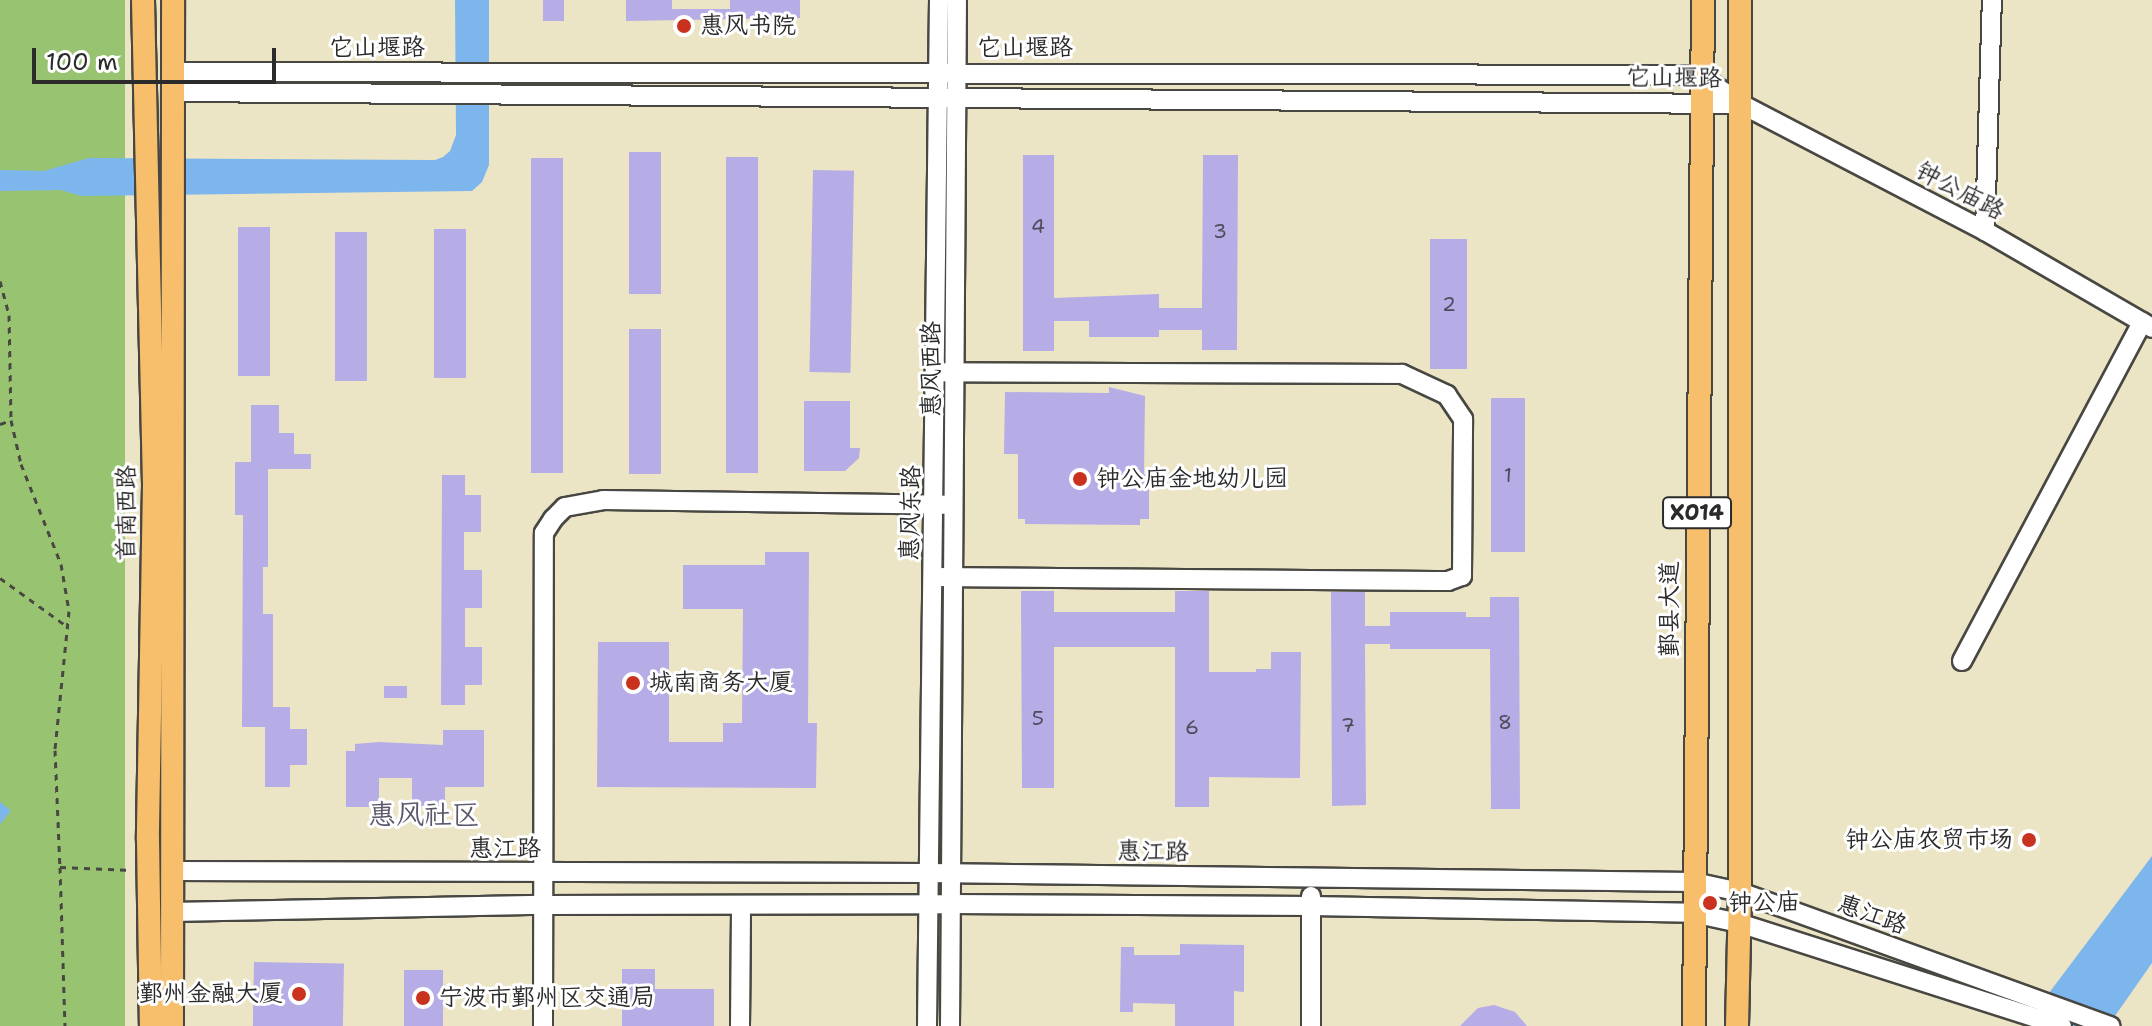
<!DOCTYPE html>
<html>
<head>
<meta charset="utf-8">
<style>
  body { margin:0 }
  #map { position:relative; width:2152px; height:1026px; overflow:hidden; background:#ebe5c5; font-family:"Shantell Sans","LXGW WenKai TC",sans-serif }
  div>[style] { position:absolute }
  .green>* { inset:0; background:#98c471; transform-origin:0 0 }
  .water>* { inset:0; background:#7db6ed; transform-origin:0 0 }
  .building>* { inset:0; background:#b6ace6; transform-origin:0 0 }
  .path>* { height:3px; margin-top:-1.5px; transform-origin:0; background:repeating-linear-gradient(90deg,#484742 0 6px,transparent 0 12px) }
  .roads { filter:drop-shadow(2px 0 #484742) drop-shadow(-2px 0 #484742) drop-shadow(0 2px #484742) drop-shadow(0 -2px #484742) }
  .minor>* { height:18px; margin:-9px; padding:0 9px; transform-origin:9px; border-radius:9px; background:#fff }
  .major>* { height:22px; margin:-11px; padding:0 11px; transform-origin:11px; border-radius:11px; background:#f7bf6c }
  .dots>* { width:22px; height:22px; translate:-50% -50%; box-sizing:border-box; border:4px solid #fff; border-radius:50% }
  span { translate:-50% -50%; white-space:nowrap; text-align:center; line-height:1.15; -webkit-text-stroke:6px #fff; paint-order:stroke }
  .number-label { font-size:20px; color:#4e4b5a }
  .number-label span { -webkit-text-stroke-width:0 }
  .shield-label span { padding:2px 6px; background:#fff; border:2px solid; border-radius:6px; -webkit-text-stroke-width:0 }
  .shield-label { font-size:22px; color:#2b2b2b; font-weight:700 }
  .poi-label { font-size:24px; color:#2b2b2b }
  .left { translate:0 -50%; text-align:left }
  .right { translate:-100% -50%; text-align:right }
  .street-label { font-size:24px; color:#2b2b2b }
  .quarter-label { font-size:28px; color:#5c586c }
  .scale { position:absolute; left:32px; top:48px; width:244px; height:36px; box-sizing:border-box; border:4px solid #2b2b2b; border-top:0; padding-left:10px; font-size:24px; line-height:28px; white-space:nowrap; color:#2b2b2b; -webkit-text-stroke:6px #fff; paint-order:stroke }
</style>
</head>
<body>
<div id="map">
  <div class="green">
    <i style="left:0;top:0;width:125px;height:1026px"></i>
  </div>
  <div class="water">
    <i style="clip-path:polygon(455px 0,489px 0,489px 165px,482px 182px,472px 191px,81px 196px,61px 190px,0 191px,0 170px,44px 171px,89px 158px,435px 160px,443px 157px,450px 151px,456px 135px)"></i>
    <i style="left:0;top:802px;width:14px;height:211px;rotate:39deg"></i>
    <i style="clip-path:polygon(2152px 856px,2152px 963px,2108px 1026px,2024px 1026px)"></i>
  </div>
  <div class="building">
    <i style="left:543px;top:0;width:21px;height:21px"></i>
    <i style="clip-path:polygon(626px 0,672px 0,672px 9px,730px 9px,730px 0,800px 0,800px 18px,626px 21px)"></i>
    <i style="left:629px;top:152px;width:32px;height:142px"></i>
    <i style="clip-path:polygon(1023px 155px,1054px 155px,1054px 298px,1159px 294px,1159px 308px,1202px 308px,1203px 155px,1238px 155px,1237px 350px,1202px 350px,1202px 330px,1159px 330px,1159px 337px,1089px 337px,1089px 321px,1054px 321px,1054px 351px,1023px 351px)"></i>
    <i style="left:726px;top:157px;width:32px;height:316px"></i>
    <i style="left:531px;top:158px;width:32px;height:315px"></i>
    <i style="left:813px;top:170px;width:41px;height:202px;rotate:1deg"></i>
    <i style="left:238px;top:227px;width:32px;height:149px"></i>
    <i style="left:434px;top:229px;width:32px;height:149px"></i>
    <i style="left:335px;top:232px;width:32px;height:149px"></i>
    <i style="left:1430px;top:239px;width:37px;height:130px"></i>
    <i style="left:629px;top:329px;width:32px;height:145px"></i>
    <i style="clip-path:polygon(1109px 387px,1145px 396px,1144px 474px,1149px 474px,1149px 519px,1140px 519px,1140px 525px,1025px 524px,1025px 519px,1018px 519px,1018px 454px,1004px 454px,1005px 392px,1109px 393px)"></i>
    <i style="left:1491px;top:398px;width:34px;height:154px"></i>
    <i style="clip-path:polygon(804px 401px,850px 401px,850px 448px,860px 448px,859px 458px,845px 471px,804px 471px)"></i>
    <i style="clip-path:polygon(251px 405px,279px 405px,279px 433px,294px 433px,294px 454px,311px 454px,311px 469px,268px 469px,268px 567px,263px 567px,263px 614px,273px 614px,273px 707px,290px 707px,290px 729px,307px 729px,307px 765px,290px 765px,290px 787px,265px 787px,265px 727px,242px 727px,243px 515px,235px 515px,235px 462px,251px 462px)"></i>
    <i style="clip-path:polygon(442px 475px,465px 475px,465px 495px,481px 495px,481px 532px,464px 532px,464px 570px,482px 570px,482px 608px,465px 608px,465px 647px,482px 647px,482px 685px,465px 685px,465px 705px,441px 705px)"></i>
    <i style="clip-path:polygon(765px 552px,809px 552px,808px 723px,817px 723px,816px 788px,597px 787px,598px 642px,669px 642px,669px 742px,723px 742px,723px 723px,742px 723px,743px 609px,683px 609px,683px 565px,765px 565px)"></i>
    <i style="clip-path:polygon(1021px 591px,1054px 591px,1054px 612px,1175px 612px,1175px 591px,1209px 591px,1209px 672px,1256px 672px,1256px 669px,1271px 669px,1271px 652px,1301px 652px,1300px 778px,1209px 777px,1209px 807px,1175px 807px,1175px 647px,1054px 647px,1054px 788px,1022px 788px)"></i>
    <i style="clip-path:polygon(1331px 592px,1365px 592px,1365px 626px,1390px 626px,1390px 612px,1466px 612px,1466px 617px,1490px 617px,1490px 597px,1519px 597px,1520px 809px,1491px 809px,1490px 649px,1390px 649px,1390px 644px,1365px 644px,1366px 805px,1332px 806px)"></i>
    <i style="left:384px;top:686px;width:23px;height:12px"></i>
    <i style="clip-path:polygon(443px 730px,484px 730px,484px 787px,445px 787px,445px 806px,412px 806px,412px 778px,379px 778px,379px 807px,346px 807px,346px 751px,355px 751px,355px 744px,379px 742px,443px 745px)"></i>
    <i style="clip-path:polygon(1180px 944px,1244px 945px,1244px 992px,1234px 991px,1234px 1026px,1175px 1026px,1175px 1004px,1133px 1003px,1133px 1012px,1120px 1012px,1121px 947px,1134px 947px,1134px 955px,1180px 955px)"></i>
    <i style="left:254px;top:962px;width:90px;height:64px;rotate:1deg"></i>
    <i style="clip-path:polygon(622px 969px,655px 969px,655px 989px,714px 989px,714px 1026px,622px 1026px)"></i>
    <i style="left:404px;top:970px;width:39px;height:56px"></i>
    <i style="clip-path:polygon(1494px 1005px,1515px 1012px,1527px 1026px,1460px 1026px,1478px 1008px)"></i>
  </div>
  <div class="path">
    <i style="left:0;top:281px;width:35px;rotate:75deg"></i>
    <i style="left:9px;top:315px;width:105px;rotate:88.9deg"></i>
    <i style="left:11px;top:420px;width:45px;rotate:77.2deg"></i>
    <i style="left:21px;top:464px;width:108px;rotate:68.2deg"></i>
    <i style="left:61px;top:564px;width:48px;rotate:80.3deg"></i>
    <i style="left:69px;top:611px;width:140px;rotate:95.8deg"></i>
    <i style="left:55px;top:750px;width:117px;rotate:87.6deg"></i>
    <i style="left:60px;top:867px;width:72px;rotate:2.4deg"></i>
    <i style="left:0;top:424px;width:12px;rotate:-20deg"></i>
    <i style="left:0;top:578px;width:84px;rotate:35.8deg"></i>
    <i style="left:60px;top:867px;width:159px;rotate:88.2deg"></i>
  </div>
  <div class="roads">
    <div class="minor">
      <i style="left:174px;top:72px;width:1526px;rotate:0.11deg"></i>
      <i style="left:1700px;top:75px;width:50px;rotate:35.3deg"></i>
      <i style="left:1741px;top:104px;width:275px;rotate:27.5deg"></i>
      <i style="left:1985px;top:231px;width:193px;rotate:30.1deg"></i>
      <i style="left:174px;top:92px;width:1565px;rotate:0.44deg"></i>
      <i style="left:1985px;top:231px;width:231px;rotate:-88.3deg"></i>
      <i style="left:934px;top:577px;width:514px;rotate:0.45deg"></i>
      <i style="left:1448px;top:581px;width:15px;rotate:-20deg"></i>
      <i style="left:1462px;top:576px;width:157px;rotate:-89.6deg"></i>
      <i style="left:1463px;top:419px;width:29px;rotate:-124deg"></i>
      <i style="left:1447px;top:395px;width:50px;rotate:-155deg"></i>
      <i style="left:1402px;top:374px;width:466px;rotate:-179.8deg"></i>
      <i style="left:1962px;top:661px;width:384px;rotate:-62deg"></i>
      <i style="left:172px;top:871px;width:756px;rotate:0.15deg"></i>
      <i style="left:928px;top:873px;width:766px;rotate:0.67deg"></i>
      <i style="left:1694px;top:882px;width:47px;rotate:12.3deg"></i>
      <i style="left:1740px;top:892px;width:394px;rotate:19.9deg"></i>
      <i style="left:171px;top:912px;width:372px;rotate:-1.1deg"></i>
      <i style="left:543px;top:905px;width:407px;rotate:-0.1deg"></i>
      <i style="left:950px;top:904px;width:361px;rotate:0.3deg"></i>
      <i style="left:1311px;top:906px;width:382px;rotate:1deg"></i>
      <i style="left:1693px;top:913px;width:47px;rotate:12.3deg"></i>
      <i style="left:1739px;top:923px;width:339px;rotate:17.7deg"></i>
      <i style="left:543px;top:1026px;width:493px;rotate:-89.9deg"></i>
      <i style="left:544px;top:533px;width:17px;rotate:-57deg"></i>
      <i style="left:553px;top:519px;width:17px;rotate:-45deg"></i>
      <i style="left:565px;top:507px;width:39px;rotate:-10deg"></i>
      <i style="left:603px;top:500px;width:344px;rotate:0.8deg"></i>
      <i style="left:740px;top:1026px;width:121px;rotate:-89.5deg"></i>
      <i style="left:927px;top:1026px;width:1026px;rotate:-89.33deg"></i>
      <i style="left:950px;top:1026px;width:1026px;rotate:-89.61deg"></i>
      <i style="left:1311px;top:1026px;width:130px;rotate:-90deg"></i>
    </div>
    <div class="major">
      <i style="left:143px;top:0;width:485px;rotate:88.7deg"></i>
      <i style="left:154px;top:485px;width:355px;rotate:91deg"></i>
      <i style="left:148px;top:840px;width:186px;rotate:89.1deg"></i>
      <i style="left:172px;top:1026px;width:1026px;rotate:-89.94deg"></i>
      <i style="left:1694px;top:1026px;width:1026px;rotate:-89.5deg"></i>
      <i style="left:1737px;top:1026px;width:134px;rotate:-88.7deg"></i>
      <i style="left:1740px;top:892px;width:892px;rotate:-90deg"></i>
    </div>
  </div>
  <div class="dots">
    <i style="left:684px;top:26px;background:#c8321e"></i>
    <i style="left:1080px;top:479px;background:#c8321e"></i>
    <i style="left:633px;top:683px;background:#c8321e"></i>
    <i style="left:2029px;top:840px;background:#c8321e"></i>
    <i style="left:1710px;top:903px;background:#c8321e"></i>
    <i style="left:299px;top:994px;background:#c8321e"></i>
    <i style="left:423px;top:998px;background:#c8321e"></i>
  </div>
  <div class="number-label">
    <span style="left:1038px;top:226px">4</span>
    <span style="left:1220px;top:231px">3</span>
    <span style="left:1449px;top:304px">2</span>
    <span style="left:1508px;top:475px">1</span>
    <span style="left:1038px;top:718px">5</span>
    <span style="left:1505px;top:722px">8</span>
    <span style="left:1348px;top:725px">7</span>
    <span style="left:1192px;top:727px">6</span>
  </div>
  <div class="shield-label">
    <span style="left:1697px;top:513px">X014</span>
  </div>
  <div class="poi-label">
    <span class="left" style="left:700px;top:26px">惠风书院</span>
    <span class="left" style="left:1096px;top:479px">钟公庙金地幼儿园</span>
    <span class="left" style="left:649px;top:683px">城南商务大厦</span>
    <span class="right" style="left:2013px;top:840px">钟公庙农贸市场</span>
    <span class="left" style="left:1728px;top:903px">钟公庙</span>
    <span class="right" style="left:283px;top:994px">鄞州金融大厦</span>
    <span class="left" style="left:439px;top:998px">宁波市鄞州区交通局</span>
  </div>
  <div class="street-label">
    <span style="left:377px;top:48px">它山堰路</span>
    <span style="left:1025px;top:48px">它山堰路</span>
    <span style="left:1674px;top:78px;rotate:1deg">它山堰路</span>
    <span style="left:1960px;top:191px;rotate:28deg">钟公庙路</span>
    <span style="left:932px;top:369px;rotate:-90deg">惠风西路</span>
    <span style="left:127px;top:513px;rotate:-90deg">首南西路</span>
    <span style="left:911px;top:513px;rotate:-89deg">惠风东路</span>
    <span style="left:1670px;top:609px;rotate:-90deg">鄞县大道</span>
    <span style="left:505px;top:849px">惠江路</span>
    <span style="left:1153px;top:852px;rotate:1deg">惠江路</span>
    <span style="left:1872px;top:915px;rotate:20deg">惠江路</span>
  </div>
  <div class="quarter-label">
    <span style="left:424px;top:814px">惠风社区</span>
  </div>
  <div class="scale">100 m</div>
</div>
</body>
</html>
